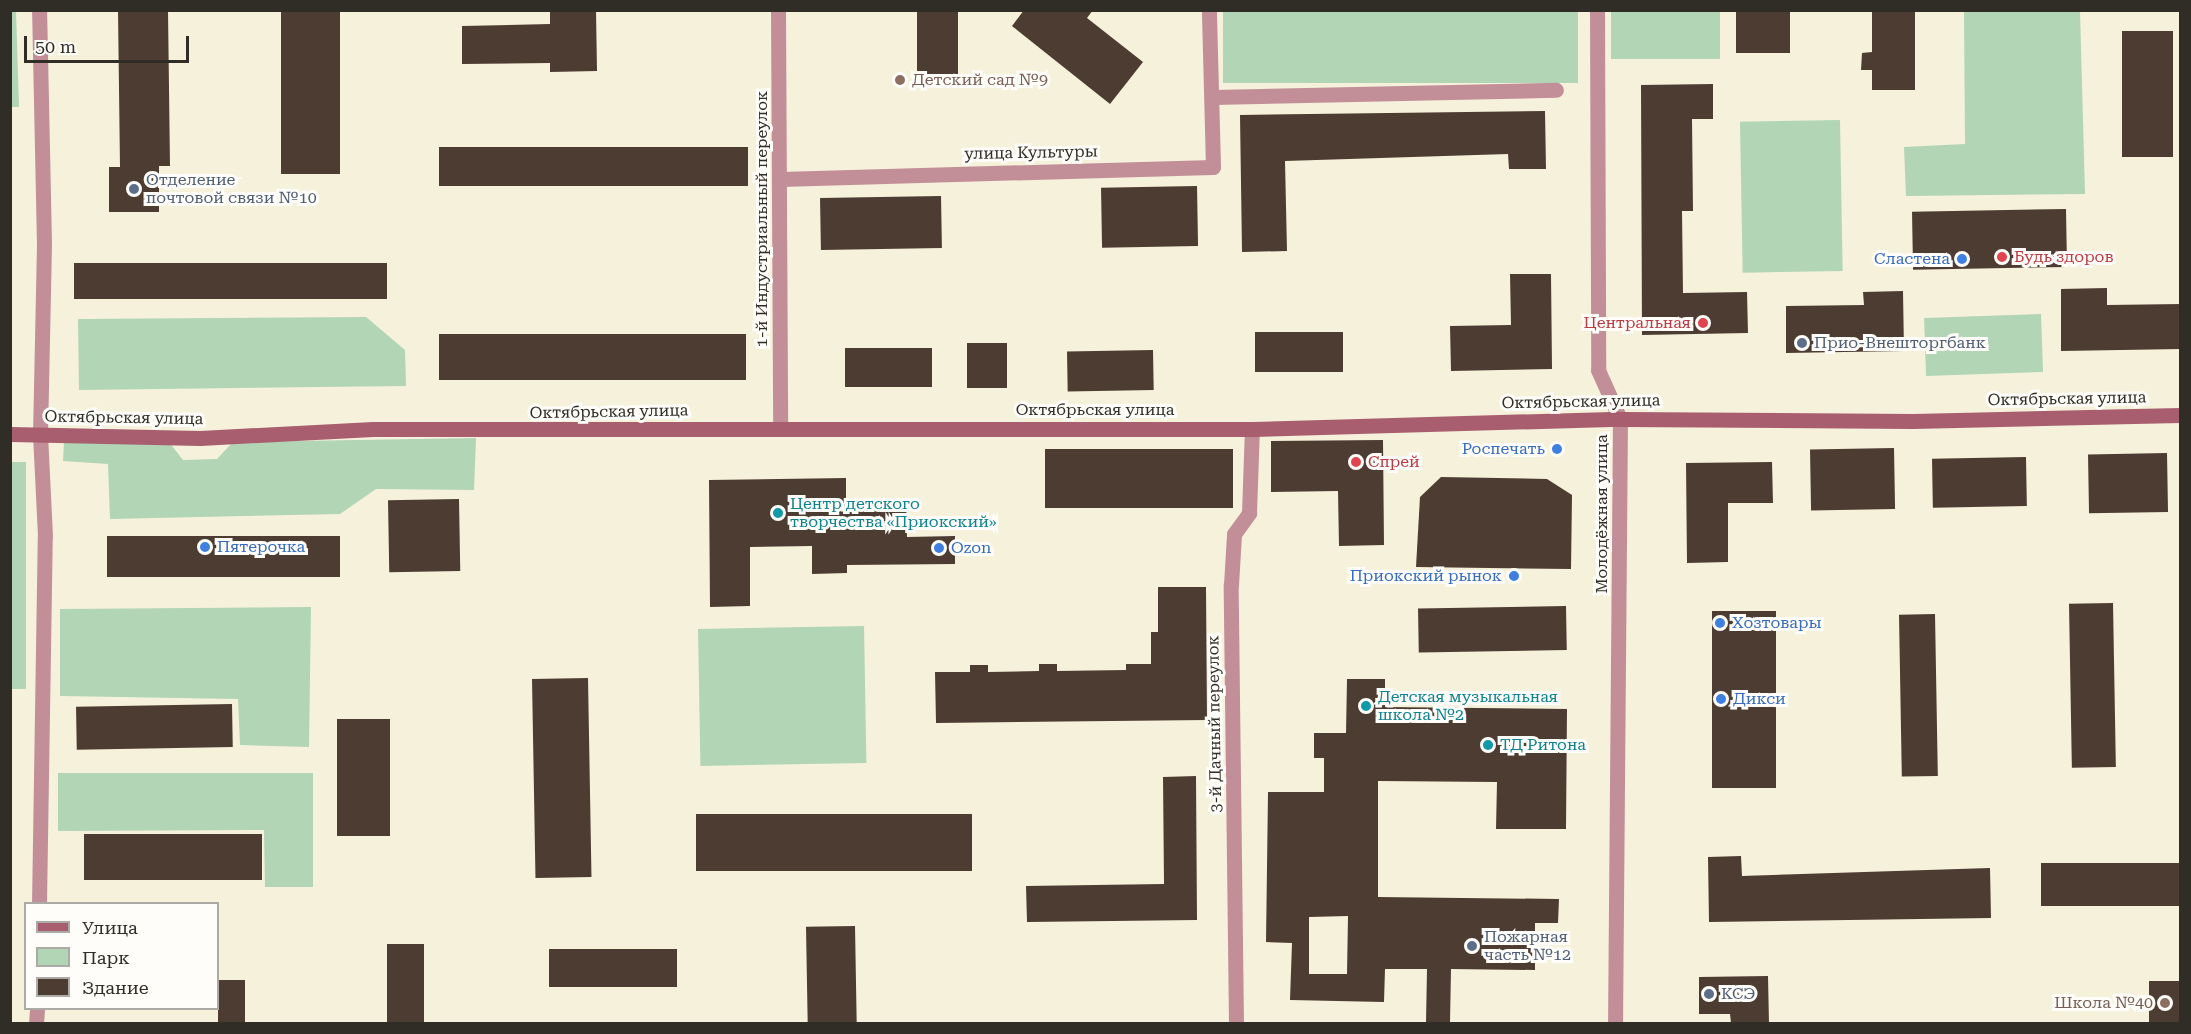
<!DOCTYPE html>
<html>
<head>
<meta charset="utf-8">
<style>
  body { margin:0 }
  #map { position:relative; width:2191px; height:1034px; overflow:hidden; background:#f6f1db; font-family:"Roboto Serif",serif }
  div>[style] { position:absolute }
  .green>* { inset:0; background:#b1d5b5; transform-origin:0 0 }
  .building>* { inset:0; background:#4d3c32; transform-origin:0 0 }
  .street>* { height:15px; margin:-7.5px; padding:0 7.5px; transform-origin:7.5px; border-radius:7.5px; background:#c28f99 }
  .secondary>* { height:15px; margin:-7.5px; padding:0 7.5px; transform-origin:7.5px; border-radius:7.5px; background:#a85e6f }
  .dots>* { width:16px; height:16px; translate:-50% -50%; box-sizing:border-box; border:3px solid #fefdf9; border-radius:50% }
  span { translate:-50% -50%; white-space:nowrap; text-align:center; line-height:1.15; -webkit-text-stroke:6px #fefdf9; paint-order:stroke }
  .education-label { font-size:16px; color:#785e54 }
  .left { translate:0 -50%; text-align:left }
  .right { translate:-100% -50%; text-align:right }
  .street-label { font-size:16px; color:#2f2d25 }
  .service-label { font-size:16px; color:#4e5e75 }
  .health-label { font-size:16px; color:#be3a42 }
  .shop-label { font-size:16px; color:#366cbe }
  .culture-label { font-size:16px; color:#0d838f }
  .frame { position:absolute; inset:0; border:12px solid #2f2d25; pointer-events:none }
  .legend { position:absolute; left:24px; top:902px; width:195px; height:108px; box-sizing:border-box; background:#fefdf9; border:2px solid #abaaa4; margin:0; padding:8px 10px; list-style:none; font-size:18px; color:#2f2d25 }
  .legend li { display:flex; align-items:center; gap:12px; height:30px }
  .legend b { width:30px; border:2px solid #abaaa4 }
  .scale { position:absolute; left:24px; top:36px; width:165px; height:27px; box-sizing:border-box; border:3px solid #2f2d25; border-top:0; padding-left:8px; font-size:18px; line-height:21px; white-space:nowrap; color:#2f2d25; -webkit-text-stroke:4px #fefdf9; paint-order:stroke }
</style>
</head>
<body>
<div id="map">
  <div class="green">
    <i style="clip-path:polygon(10px 11px,16px 11px,19px 107px,11px 107px)"></i>
    <i style="left:1223px;top:11px;width:355px;height:72px"></i>
    <i style="left:1611px;top:11px;width:109px;height:48px"></i>
    <i style="clip-path:polygon(1964px 11px,2080px 11px,2085px 194px,1906px 196px,1904px 147px,1965px 144px)"></i>
    <i style="left:1840px;top:120px;width:151px;height:100px;rotate:89deg"></i>
    <i style="left:2041px;top:314px;width:58px;height:117px;rotate:88deg"></i>
    <i style="clip-path:polygon(366px 317px,405px 350px,406px 386px,79px 390px,78px 319px)"></i>
    <i style="clip-path:polygon(476px 438px,474px 490px,376px 489px,340px 514px,110px 519px,108px 464px,63px 461px,64px 442px,169px 442px,183px 460px,217px 459px,233px 442px)"></i>
    <i style="left:11px;top:462px;width:15px;height:227px"></i>
    <i style="clip-path:polygon(311px 607px,309px 747px,240px 745px,238px 699px,60px 696px,60px 609px)"></i>
    <i style="left:864px;top:626px;width:137px;height:166px;rotate:89deg"></i>
    <i style="clip-path:polygon(58px 773px,313px 773px,313px 887px,265px 887px,264px 830px,58px 831px)"></i>
  </div>
  <div class="building">
    <i style="clip-path:polygon(118px 10px,168px 10px,170px 166px,159px 166px,159px 212px,109px 212px,109px 167px,120px 167px)"></i>
    <i style="left:281px;top:10px;width:59px;height:164px"></i>
    <i style="clip-path:polygon(550px 10px,596px 10px,597px 71px,550px 72px,550px 63px,462px 64px,462px 26px,550px 24px)"></i>
    <i style="left:917px;top:10px;width:41px;height:64px"></i>
    <i style="clip-path:polygon(1024px 10px,1093px 10px,1087px 18px,1143px 62px,1110px 104px,1012px 26px)"></i>
    <i style="left:1736px;top:10px;width:54px;height:43px"></i>
    <i style="clip-path:polygon(1872px 10px,1915px 10px,1915px 90px,1872px 90px,1872px 70px,1861px 70px,1862px 53px,1872px 52px)"></i>
    <i style="left:2122px;top:31px;width:51px;height:126px"></i>
    <i style="clip-path:polygon(1713px 84px,1713px 119px,1692px 119px,1693px 211px,1682px 211px,1683px 293px,1747px 292px,1748px 333px,1642px 335px,1641px 85px)"></i>
    <i style="clip-path:polygon(1545px 111px,1546px 169px,1509px 169px,1508px 154px,1285px 161px,1287px 251px,1242px 252px,1240px 115px)"></i>
    <i style="left:748px;top:147px;width:39px;height:309px;rotate:90deg"></i>
    <i style="left:1197px;top:186px;width:60px;height:96px;rotate:89deg"></i>
    <i style="left:941px;top:196px;width:52px;height:121px;rotate:89deg"></i>
    <i style="left:2066px;top:209px;width:58px;height:154px;rotate:89deg"></i>
    <i style="left:387px;top:263px;width:36px;height:313px;rotate:90deg"></i>
    <i style="clip-path:polygon(1510px 274px,1551px 274px,1552px 369px,1451px 371px,1450px 326px,1511px 325px)"></i>
    <i style="clip-path:polygon(2107px 288px,2107px 305px,2181px 304px,2181px 349px,2061px 351px,2061px 289px)"></i>
    <i style="clip-path:polygon(1903px 291px,1904px 351px,1786px 353px,1786px 306px,1864px 305px,1863px 292px)"></i>
    <i style="left:1343px;top:332px;width:40px;height:88px;rotate:90deg"></i>
    <i style="left:746px;top:334px;width:46px;height:307px;rotate:90deg"></i>
    <i style="left:967px;top:343px;width:40px;height:45px"></i>
    <i style="left:845px;top:348px;width:87px;height:39px"></i>
    <i style="left:1153px;top:350px;width:40px;height:86px;rotate:89deg"></i>
    <i style="clip-path:polygon(1383px 440px,1384px 545px,1339px 546px,1338px 491px,1271px 492px,1271px 441px)"></i>
    <i style="left:1894px;top:448px;width:61px;height:84px;rotate:89deg"></i>
    <i style="left:1233px;top:449px;width:59px;height:188px;rotate:90deg"></i>
    <i style="left:2167px;top:453px;width:59px;height:79px;rotate:89deg"></i>
    <i style="left:2026px;top:457px;width:49px;height:94px;rotate:89deg"></i>
    <i style="clip-path:polygon(1772px 462px,1773px 503px,1728px 503px,1728px 562px,1687px 563px,1686px 463px)"></i>
    <i style="clip-path:polygon(1441px 477px,1547px 479px,1572px 495px,1571px 569px,1416px 567px,1420px 497px)"></i>
    <i style="clip-path:polygon(846px 478px,846px 501px,906px 500px,907px 537px,955px 536px,955px 564px,847px 565px,847px 573px,812px 574px,812px 546px,750px 547px,750px 606px,710px 607px,709px 480px)"></i>
    <i style="left:459px;top:499px;width:72px;height:71px;rotate:89deg"></i>
    <i style="left:340px;top:536px;width:41px;height:233px;rotate:90deg"></i>
    <i style="clip-path:polygon(1158px 587px,1206px 587px,1207px 720px,936px 723px,935px 672px,970px 672px,970px 665px,988px 665px,988px 672px,1039px 671px,1039px 664px,1057px 664px,1057px 671px,1126px 670px,1126px 664px,1151px 664px,1151px 632px,1158px 632px)"></i>
    <i style="left:2113px;top:603px;width:164px;height:44px;rotate:89deg"></i>
    <i style="left:1566px;top:606px;width:44px;height:148px;rotate:89deg"></i>
    <i style="left:1712px;top:611px;width:64px;height:177px"></i>
    <i style="left:1935px;top:614px;width:162px;height:36px;rotate:89deg"></i>
    <i style="left:588px;top:678px;width:199px;height:56px;rotate:89deg"></i>
    <i style="clip-path:polygon(evenodd,1347px 679px,1385px 679px,1385px 707px,1567px 709px,1566px 829px,1496px 829px,1497px 782px,1378px 781px,1378px 897px,1559px 899px,1558px 923px,1535px 923px,1535px 970px,1451px 969px,1450px 1023px,1426px 1023px,1427px 969px,1385px 969px,1384px 1002px,1290px 1000px,1292px 943px,1266px 942px,1268px 792px,1324px 792px,1324px 758px,1314px 758px,1314px 733px,1346px 733px,1347px 679px,1348px 916px,1347px 974px,1309px 974px,1309px 917px,1348px 916px)"></i>
    <i style="left:232px;top:704px;width:43px;height:156px;rotate:89deg"></i>
    <i style="left:390px;top:719px;width:117px;height:53px;rotate:90deg"></i>
    <i style="clip-path:polygon(1196px 776px,1197px 920px,1027px 922px,1026px 886px,1164px 884px,1163px 777px)"></i>
    <i style="left:972px;top:814px;width:57px;height:276px;rotate:90deg"></i>
    <i style="left:262px;top:834px;width:46px;height:178px;rotate:90deg"></i>
    <i style="clip-path:polygon(1741px 856px,1742px 876px,1990px 868px,1991px 918px,1709px 922px,1708px 857px)"></i>
    <i style="left:2181px;top:863px;width:43px;height:140px;rotate:90deg"></i>
    <i style="left:855px;top:926px;width:97px;height:49px;rotate:89deg"></i>
    <i style="left:387px;top:944px;width:37px;height:79px"></i>
    <i style="left:677px;top:949px;width:38px;height:128px;rotate:90deg"></i>
    <i style="clip-path:polygon(1768px 976px,1769px 1023px,1731px 1023px,1730px 1014px,1699px 1014px,1699px 977px)"></i>
    <i style="left:218px;top:980px;width:27px;height:43px"></i>
    <i style="left:2181px;top:981px;width:42px;height:32px;rotate:90deg"></i>
  </div>
  <div class="street">
    <i style="left:778px;top:10px;width:417px;rotate:89.7deg"></i>
    <i style="left:1597px;top:10px;width:360px;rotate:89.8deg"></i>
    <i style="left:1598px;top:370px;width:54px;rotate:65.8deg"></i>
    <i style="left:1620px;top:419px;width:605px;rotate:90.47deg"></i>
    <i style="left:1213px;top:97px;width:343px;rotate:-1.2deg"></i>
    <i style="left:780px;top:179px;width:433px;rotate:-1.6deg"></i>
    <i style="left:1213px;top:167px;width:157px;rotate:-91.5deg"></i>
    <i style="left:39px;top:904px;width:368px;rotate:-89.1deg"></i>
    <i style="left:45px;top:536px;width:101px;rotate:-92.8deg"></i>
    <i style="left:40px;top:435px;width:191px;rotate:-88.8deg"></i>
    <i style="left:44px;top:244px;width:234px;rotate:-91.2deg"></i>
    <i style="left:36px;top:1024px;width:16px;rotate:-86deg"></i>
    <i style="left:1236px;top:1024px;width:439px;rotate:-90.7deg"></i>
    <i style="left:1231px;top:585px;width:51px;rotate:-86.6deg"></i>
    <i style="left:1234px;top:534px;width:26px;rotate:-54deg"></i>
    <i style="left:1249px;top:513px;width:84px;rotate:-88deg"></i>
  </div>
  <div class="secondary">
    <i style="left:10px;top:434px;width:190px;rotate:1.2deg"></i>
    <i style="left:200px;top:438px;width:173px;rotate:-3deg"></i>
    <i style="left:373px;top:429px;width:879px"></i>
    <i style="left:1252px;top:429px;width:368px;rotate:-1.6deg"></i>
    <i style="left:1620px;top:419px;width:293px;rotate:0.4deg"></i>
    <i style="left:1913px;top:421px;width:267px;rotate:-1.3deg"></i>
  </div>
  <div class="dots">
    <i style="left:900px;top:80px;background:#8d6e63"></i>
    <i style="left:134px;top:189px;background:#5c6f8a"></i>
    <i style="left:2002px;top:257px;background:#e0444e"></i>
    <i style="left:1962px;top:259px;background:#3f7fe0"></i>
    <i style="left:1703px;top:323px;background:#e0444e"></i>
    <i style="left:1802px;top:343px;background:#5c6f8a"></i>
    <i style="left:1557px;top:449px;background:#3f7fe0"></i>
    <i style="left:1356px;top:462px;background:#e0444e"></i>
    <i style="left:778px;top:513px;background:#0f9aa8"></i>
    <i style="left:205px;top:547px;background:#3f7fe0"></i>
    <i style="left:939px;top:548px;background:#3f7fe0"></i>
    <i style="left:1514px;top:576px;background:#3f7fe0"></i>
    <i style="left:1720px;top:623px;background:#3f7fe0"></i>
    <i style="left:1721px;top:699px;background:#3f7fe0"></i>
    <i style="left:1366px;top:706px;background:#0f9aa8"></i>
    <i style="left:1488px;top:745px;background:#0f9aa8"></i>
    <i style="left:1472px;top:946px;background:#5c6f8a"></i>
    <i style="left:1709px;top:994px;background:#5c6f8a"></i>
    <i style="left:2165px;top:1003px;background:#8d6e63"></i>
  </div>
  <div class="education-label">
    <span class="left" style="left:912px;top:80px">Детский сад №9</span>
    <span class="right" style="left:2153px;top:1003px">Школа №40</span>
  </div>
  <div class="street-label">
    <span style="left:1031px;top:153px;rotate:-1deg">улица Культуры</span>
    <span style="left:762px;top:219px;rotate:-90deg">1-й Индустриальный переулок</span>
    <span style="left:2067px;top:399px;rotate:-1deg">Октябрьская улица</span>
    <span style="left:1581px;top:402px;rotate:-1deg">Октябрьская улица</span>
    <span style="left:1095px;top:410px">Октябрьская улица</span>
    <span style="left:609px;top:412px;rotate:-1deg">Октябрьская улица</span>
    <span style="left:124px;top:418px;rotate:1deg">Октябрьская улица</span>
    <span style="left:1602px;top:514px;rotate:-90deg">Молодёжная улица</span>
    <span style="left:1215px;top:724px;rotate:-91deg">3-й Дачный переулок</span>
  </div>
  <div class="service-label">
    <span class="left" style="left:146px;top:189px">Отделение<br>почтовой связи №10</span>
    <span class="left" style="left:1814px;top:343px">Прио-Внешторгбанк</span>
    <span class="left" style="left:1484px;top:946px">Пожарная<br>часть №12</span>
    <span class="left" style="left:1721px;top:994px">КСЭ</span>
  </div>
  <div class="health-label">
    <span class="left" style="left:2014px;top:257px">Будь здоров</span>
    <span class="right" style="left:1691px;top:323px">Центральная</span>
    <span class="left" style="left:1368px;top:462px">Спрей</span>
  </div>
  <div class="shop-label">
    <span class="right" style="left:1950px;top:259px">Сластена</span>
    <span class="right" style="left:1545px;top:449px">Роспечать</span>
    <span class="left" style="left:217px;top:547px">Пятерочка</span>
    <span class="left" style="left:951px;top:548px">Ozon</span>
    <span class="right" style="left:1502px;top:576px">Приокский рынок</span>
    <span class="left" style="left:1732px;top:623px">Хозтовары</span>
    <span class="left" style="left:1733px;top:699px">Дикси</span>
  </div>
  <div class="culture-label">
    <span class="left" style="left:790px;top:513px">Центр детского<br>творчества «Приокский»</span>
    <span class="left" style="left:1378px;top:706px">Детская музыкальная<br>школа №2</span>
    <span class="left" style="left:1500px;top:745px">ТД Ритона</span>
  </div>
  <div class="frame"></div>
  <ul class="legend">
  <li><b style="height:8px;background:#a85e6f"></b>Улица</li>
  <li><b style="height:16px;background:#b1d5b5"></b>Парк</li>
  <li><b style="height:16px;background:#4d3c32"></b>Здание</li>
  </ul>
  <div class="scale">50 m</div>
</div>
</body>
</html>
